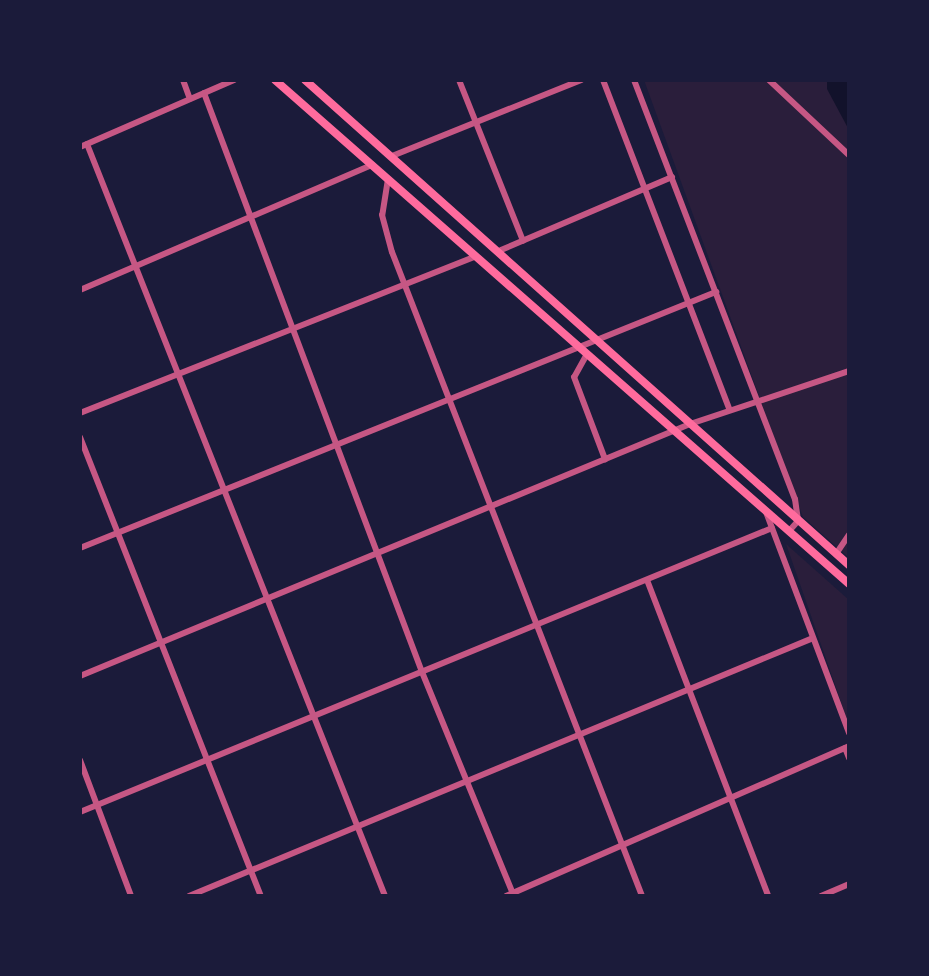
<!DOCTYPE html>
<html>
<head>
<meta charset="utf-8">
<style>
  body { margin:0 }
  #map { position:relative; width:929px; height:976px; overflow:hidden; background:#1b1b3a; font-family:Barlow,sans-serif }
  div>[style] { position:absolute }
  .green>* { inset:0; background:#2a1e3b }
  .water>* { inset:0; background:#12122b }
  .minor>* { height:6px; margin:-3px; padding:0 3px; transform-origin:3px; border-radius:3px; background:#c65784 }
  .secondary>* { height:8px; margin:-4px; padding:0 4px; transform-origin:4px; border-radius:4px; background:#ff6b9d }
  span { translate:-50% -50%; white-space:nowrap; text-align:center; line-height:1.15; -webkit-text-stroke:8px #1b1b3a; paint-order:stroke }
  .frame { position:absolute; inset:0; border:82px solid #1b1b3a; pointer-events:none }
</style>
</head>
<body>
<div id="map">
  <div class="green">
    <i style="clip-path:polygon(644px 80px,827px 80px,849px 130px,849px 558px,803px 517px)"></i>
    <i style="clip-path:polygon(786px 544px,849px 600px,849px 725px,792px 561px)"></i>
  </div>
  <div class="water">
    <i style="clip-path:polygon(827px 80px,849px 80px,849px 130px,827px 89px)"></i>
  </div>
  <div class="minor">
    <i style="left:183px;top:80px;width:20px;rotate:70deg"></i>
    <i style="left:459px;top:80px;width:173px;rotate:68.3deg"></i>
    <i style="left:603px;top:80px;width:352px;rotate:69deg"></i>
    <i style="left:634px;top:80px;width:449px;rotate:69deg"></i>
    <i style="left:795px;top:499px;width:22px;rotate:82deg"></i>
    <i style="left:798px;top:521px;width:13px;rotate:132deg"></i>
    <i style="left:769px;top:80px;width:110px;rotate:43.2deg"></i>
    <i style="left:204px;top:93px;width:619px;rotate:69.37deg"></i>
    <i style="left:422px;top:672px;width:242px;rotate:67.7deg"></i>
    <i style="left:87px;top:144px;width:809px;rotate:68.38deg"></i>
    <i style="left:80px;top:147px;width:168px;rotate:-23.5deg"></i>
    <i style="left:392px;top:156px;width:204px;rotate:-21.9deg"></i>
    <i style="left:388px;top:179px;width:36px;rotate:99deg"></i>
    <i style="left:382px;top:215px;width:38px;rotate:75deg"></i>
    <i style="left:392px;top:252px;width:691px;rotate:68.78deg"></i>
    <i style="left:501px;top:250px;width:186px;rotate:-23.1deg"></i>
    <i style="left:80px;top:290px;width:318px;rotate:-23.2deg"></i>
    <i style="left:587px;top:354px;width:26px;rotate:119deg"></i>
    <i style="left:574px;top:377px;width:88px;rotate:69.3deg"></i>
    <i style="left:80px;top:413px;width:426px;rotate:-21.6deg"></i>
    <i style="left:80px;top:437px;width:493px;rotate:68.5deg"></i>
    <i style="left:766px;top:512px;width:236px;rotate:69.4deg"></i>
    <i style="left:80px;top:548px;width:686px;rotate:-21.93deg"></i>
    <i style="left:836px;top:554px;width:23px;rotate:-56deg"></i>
    <i style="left:647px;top:580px;width:338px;rotate:69deg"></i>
    <i style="left:80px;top:676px;width:660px;rotate:-22.45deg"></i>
    <i style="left:690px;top:424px;width:168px;rotate:-18.4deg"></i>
    <i style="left:845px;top:748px;width:11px;rotate:68deg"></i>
    <i style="left:80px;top:760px;width:145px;rotate:69.4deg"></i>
    <i style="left:80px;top:812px;width:748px;rotate:-22.31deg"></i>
    <i style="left:189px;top:896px;width:675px;rotate:-22.46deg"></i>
    <i style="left:506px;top:896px;width:374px;rotate:-23.6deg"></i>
    <i style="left:821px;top:896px;width:30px;rotate:-23deg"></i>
  </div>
  <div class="secondary">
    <i style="left:275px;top:80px;width:764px;rotate:41.28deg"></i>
    <i style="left:305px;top:80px;width:729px;rotate:41.72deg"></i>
  </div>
  <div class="frame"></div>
</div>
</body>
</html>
